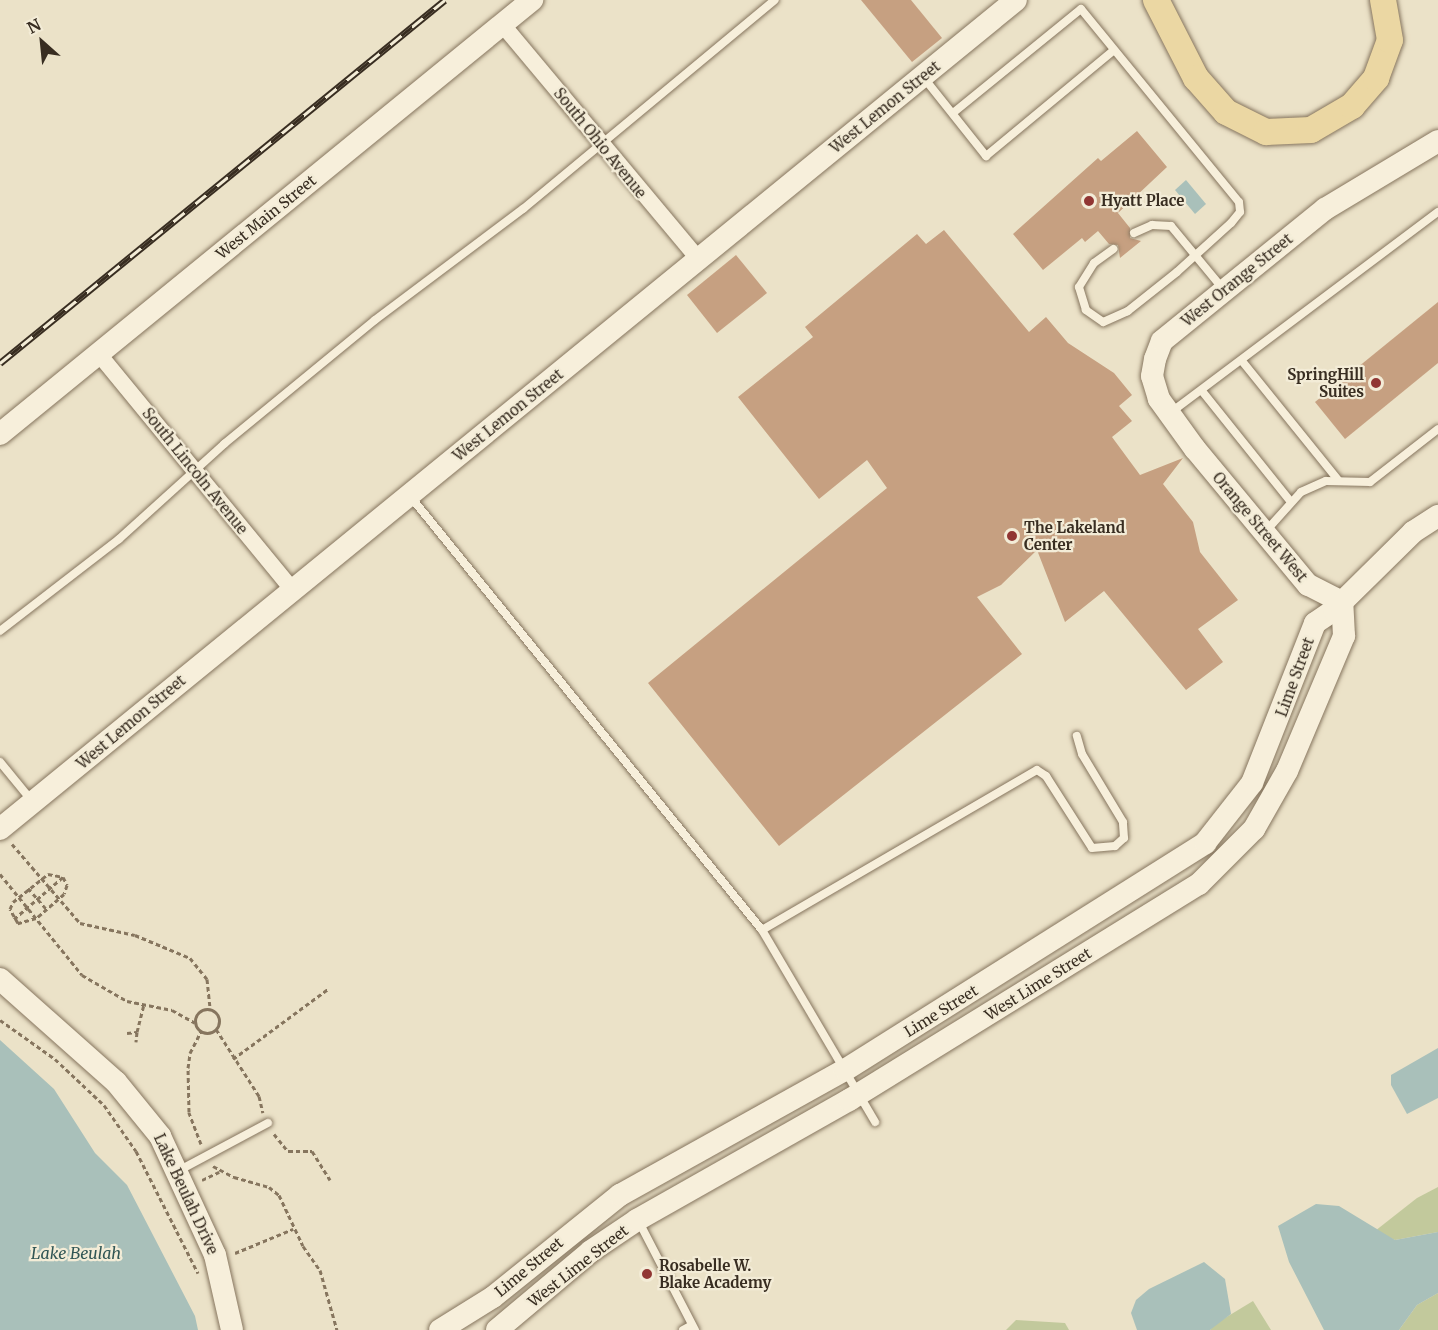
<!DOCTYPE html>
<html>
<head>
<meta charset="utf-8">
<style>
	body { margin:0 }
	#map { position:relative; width:1438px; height:1330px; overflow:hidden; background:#ebe2c8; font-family:Merriweather,serif }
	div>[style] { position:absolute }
	.green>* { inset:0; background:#c2c99c }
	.water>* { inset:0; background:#a9c0ba }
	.building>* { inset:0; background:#c6a081 }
	.path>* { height:3px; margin-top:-1.5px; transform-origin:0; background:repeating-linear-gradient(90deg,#86755e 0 4.5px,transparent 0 7.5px) }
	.path>.ring { margin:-1.5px; padding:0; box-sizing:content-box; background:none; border:3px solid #86755e; border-radius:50% }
	.roads { filter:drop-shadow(0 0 2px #86755e) drop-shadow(0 0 2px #86755e) }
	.lane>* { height:8px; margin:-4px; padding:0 4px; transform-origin:4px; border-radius:4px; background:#f7efdb }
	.street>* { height:16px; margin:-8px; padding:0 8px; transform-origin:8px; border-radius:8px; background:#f7efdb }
	.secondary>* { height:22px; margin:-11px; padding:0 11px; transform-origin:11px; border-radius:11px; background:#f7efdb }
	.primary>* { height:26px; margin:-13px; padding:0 13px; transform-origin:13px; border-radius:13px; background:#ebd7a3 }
	.rail>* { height:7px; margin-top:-3.5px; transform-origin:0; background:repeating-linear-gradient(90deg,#f3ecd7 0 14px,#382d21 0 28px); box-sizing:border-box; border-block:2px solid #382d21 }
	.dots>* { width:16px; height:16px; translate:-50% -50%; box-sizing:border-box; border:3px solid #f3ecd7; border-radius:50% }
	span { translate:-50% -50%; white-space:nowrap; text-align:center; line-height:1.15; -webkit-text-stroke:4.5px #f3ecd7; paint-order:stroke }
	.street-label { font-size:15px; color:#382d21 }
	.poi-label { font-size:15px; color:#382d21; font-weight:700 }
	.left { translate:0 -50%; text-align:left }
	.right { translate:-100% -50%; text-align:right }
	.water-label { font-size:16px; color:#315655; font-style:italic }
	.north { position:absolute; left:12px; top:12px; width:60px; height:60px; -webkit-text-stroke:4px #f3ecd7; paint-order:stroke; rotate:333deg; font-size:16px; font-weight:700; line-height:24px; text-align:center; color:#382d21 }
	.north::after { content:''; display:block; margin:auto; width:21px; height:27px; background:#382d21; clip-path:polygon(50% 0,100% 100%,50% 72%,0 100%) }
</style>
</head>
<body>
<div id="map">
	<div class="green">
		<i style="clip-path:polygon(1438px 1187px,1438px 1232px,1395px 1240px,1375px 1231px,1417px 1198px)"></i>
		<i style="clip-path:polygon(1438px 1293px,1438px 1330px,1399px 1330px,1417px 1305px)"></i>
		<i style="clip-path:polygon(1253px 1301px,1271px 1330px,1210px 1330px,1215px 1324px)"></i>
		<i style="clip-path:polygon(1016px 1320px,1065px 1323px,1069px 1330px,1006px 1330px)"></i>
	</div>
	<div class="water">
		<i style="clip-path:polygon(1186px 180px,1206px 204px,1195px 214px,1175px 190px)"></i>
		<i style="clip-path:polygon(0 1040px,54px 1089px,95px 1153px,127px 1185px,195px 1316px,198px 1330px,0 1330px)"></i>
		<i style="clip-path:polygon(1438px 1048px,1438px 1098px,1407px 1114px,1391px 1085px,1391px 1075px)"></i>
		<i style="clip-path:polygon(1316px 1204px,1339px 1206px,1395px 1240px,1438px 1232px,1438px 1293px,1417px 1305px,1399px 1330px,1324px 1330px,1289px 1262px,1278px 1226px)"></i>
		<i style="clip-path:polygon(1204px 1262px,1225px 1279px,1231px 1314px,1210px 1330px,1137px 1330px,1131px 1313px,1136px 1300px,1149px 1289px)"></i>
	</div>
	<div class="building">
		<i style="clip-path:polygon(861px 0,911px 0,942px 38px,912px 62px)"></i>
		<i style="clip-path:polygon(1137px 131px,1167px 167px,1118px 213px,1130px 228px,1130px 238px,1141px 241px,1120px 258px,1118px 245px,1109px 244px,1098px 231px,1085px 242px,1082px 238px,1043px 270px,1013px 234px,1098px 158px,1101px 161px)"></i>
		<i style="clip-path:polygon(944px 230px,1029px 332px,1046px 317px,1068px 343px,1114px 373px,1132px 395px,1119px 406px,1132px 421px,1112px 437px,1140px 475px,1183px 458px,1163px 484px,1193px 522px,1200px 552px,1238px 600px,1198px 629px,1223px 662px,1186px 690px,1104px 591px,1065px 622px,1037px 550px,1001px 585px,977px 597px,1022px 654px,779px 846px,648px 683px,887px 488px,867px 460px,819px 499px,738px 397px,813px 337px,805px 327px,917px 234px,926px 244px)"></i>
		<i style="clip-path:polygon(736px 255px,767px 293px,717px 333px,687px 295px)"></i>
		<i style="clip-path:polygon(1438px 302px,1438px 363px,1345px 439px,1315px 402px)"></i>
	</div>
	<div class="path">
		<i style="left:12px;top:844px;width:104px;rotate:49.3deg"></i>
		<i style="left:80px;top:923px;width:56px;rotate:12.3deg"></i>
		<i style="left:135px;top:935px;width:60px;rotate:22.7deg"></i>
		<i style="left:190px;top:958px;width:27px;rotate:51deg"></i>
		<i style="left:207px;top:979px;width:30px;rotate:84deg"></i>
		<i style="left:0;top:874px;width:130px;rotate:50.9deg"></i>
		<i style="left:82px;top:975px;width:52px;rotate:30deg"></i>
		<i style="left:127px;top:1001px;width:46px;rotate:11.3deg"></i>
		<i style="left:172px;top:1010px;width:26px;rotate:29deg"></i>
		<i style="left:48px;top:874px;width:15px;rotate:11deg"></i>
		<i style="left:63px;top:877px;width:9px;rotate:63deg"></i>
		<i style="left:67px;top:885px;width:9px;rotate:108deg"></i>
		<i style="left:64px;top:894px;width:37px;rotate:139deg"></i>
		<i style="left:36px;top:918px;width:19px;rotate:164deg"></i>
		<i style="left:18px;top:923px;width:16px;rotate:-120deg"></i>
		<i style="left:10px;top:909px;width:8px;rotate:-67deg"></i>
		<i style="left:13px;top:902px;width:45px;rotate:-38.7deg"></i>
		<i style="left:28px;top:888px;width:28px;rotate:49deg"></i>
		<i style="left:14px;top:919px;width:65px;rotate:-40.6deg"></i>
		<i class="ring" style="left:195px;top:1009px;width:21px;height:21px"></i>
		<i style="left:0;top:1020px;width:67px;rotate:35.3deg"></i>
		<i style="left:55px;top:1059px;width:67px;rotate:43.2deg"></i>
		<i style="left:104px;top:1105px;width:56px;rotate:55.2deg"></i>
		<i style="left:136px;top:1151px;width:137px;rotate:63.1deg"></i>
		<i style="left:216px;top:1029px;width:80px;rotate:57.3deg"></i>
		<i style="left:259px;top:1096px;width:17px;rotate:77deg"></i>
		<i style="left:137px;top:1032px;width:29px;rotate:-76deg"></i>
		<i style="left:127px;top:1033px;width:10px;rotate:-6deg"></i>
		<i style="left:137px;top:1032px;width:10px;rotate:96deg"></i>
		<i style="left:233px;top:1059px;width:118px;rotate:-36.4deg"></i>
		<i style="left:274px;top:1134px;width:22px;rotate:51deg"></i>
		<i style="left:288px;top:1151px;width:24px"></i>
		<i style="left:312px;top:1151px;width:34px;rotate:58deg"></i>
		<i style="left:201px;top:1144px;width:34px;rotate:-111deg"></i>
		<i style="left:189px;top:1112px;width:44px;rotate:-91.3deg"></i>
		<i style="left:188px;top:1068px;width:15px;rotate:-82deg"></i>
		<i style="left:190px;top:1053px;width:25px;rotate:-63deg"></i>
		<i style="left:213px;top:1166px;width:24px;rotate:28deg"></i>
		<i style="left:234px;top:1177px;width:36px;rotate:16deg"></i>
		<i style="left:269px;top:1187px;width:13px;rotate:39deg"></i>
		<i style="left:279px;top:1195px;width:56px;rotate:64.8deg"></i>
		<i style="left:303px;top:1246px;width:29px;rotate:55deg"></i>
		<i style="left:320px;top:1270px;width:62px;rotate:74.2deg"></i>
		<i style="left:202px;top:1180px;width:19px;rotate:-25deg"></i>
		<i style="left:235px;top:1253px;width:63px;rotate:-22.5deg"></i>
	</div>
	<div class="roads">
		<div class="lane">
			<i style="left:924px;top:78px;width:100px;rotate:51.5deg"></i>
			<i style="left:986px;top:156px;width:166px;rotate:-39.6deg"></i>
			<i style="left:953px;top:113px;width:165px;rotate:-39.1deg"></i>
			<i style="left:1081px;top:9px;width:249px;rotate:50.7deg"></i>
			<i style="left:1239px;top:202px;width:10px;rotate:84deg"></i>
			<i style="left:1240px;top:212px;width:14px;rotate:129deg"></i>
			<i style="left:1231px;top:223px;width:73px;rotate:137.8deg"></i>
			<i style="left:1177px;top:272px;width:63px;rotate:141.5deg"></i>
			<i style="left:1128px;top:311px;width:27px;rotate:156deg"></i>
			<i style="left:1103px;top:322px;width:21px;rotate:-145deg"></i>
			<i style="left:1086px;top:310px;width:24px;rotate:-107deg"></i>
			<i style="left:1079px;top:287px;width:28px;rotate:-58deg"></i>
			<i style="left:1094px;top:263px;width:24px;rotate:-36deg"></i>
			<i style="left:1134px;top:233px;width:20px;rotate:-24deg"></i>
			<i style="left:1152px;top:225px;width:19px;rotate:3deg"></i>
			<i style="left:1171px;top:226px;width:83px;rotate:50.4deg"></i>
			<i style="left:1242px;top:361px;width:154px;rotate:51.1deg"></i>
			<i style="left:1202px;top:391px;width:141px;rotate:51.3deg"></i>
			<i style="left:1170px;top:413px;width:335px;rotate:-36.9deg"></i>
			<i style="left:410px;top:496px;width:559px;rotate:50.96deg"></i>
			<i style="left:762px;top:930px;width:223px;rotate:59.5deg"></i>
			<i style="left:1265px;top:532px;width:54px;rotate:-48deg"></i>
			<i style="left:1301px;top:492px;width:27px;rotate:-24deg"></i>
			<i style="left:1326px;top:481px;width:44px;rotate:1.3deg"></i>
			<i style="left:1370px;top:482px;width:86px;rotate:-37.9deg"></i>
			<i style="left:0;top:631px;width:150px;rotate:-37.7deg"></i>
			<i style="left:119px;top:539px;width:142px;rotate:-42.1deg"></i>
			<i style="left:224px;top:444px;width:195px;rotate:-39.4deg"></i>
			<i style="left:375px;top:320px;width:185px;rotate:-36.9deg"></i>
			<i style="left:523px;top:209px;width:327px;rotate:-39.7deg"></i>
			<i style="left:0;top:762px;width:50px;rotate:50.6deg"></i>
			<i style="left:762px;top:930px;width:318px;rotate:-30.2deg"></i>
			<i style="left:1037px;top:770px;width:11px;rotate:34deg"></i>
			<i style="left:1046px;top:776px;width:85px;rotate:57.4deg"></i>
			<i style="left:1092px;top:848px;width:23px;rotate:-5deg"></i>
			<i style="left:1115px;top:846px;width:12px;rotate:-42deg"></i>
			<i style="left:1124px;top:838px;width:16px;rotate:-94deg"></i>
			<i style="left:1123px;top:822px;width:79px;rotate:-121.1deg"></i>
			<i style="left:1082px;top:754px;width:19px;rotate:-106deg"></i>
			<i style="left:178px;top:1171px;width:102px;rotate:-28.1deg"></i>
			<i style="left:638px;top:1220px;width:124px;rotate:62.6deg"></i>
			<i style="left:683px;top:1330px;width:10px;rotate:-29deg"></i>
		</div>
		<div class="street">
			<i style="left:502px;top:24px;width:307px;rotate:50.1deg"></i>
			<i style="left:98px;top:353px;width:306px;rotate:50.6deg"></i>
		</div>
		<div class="secondary">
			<i style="left:0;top:434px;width:687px;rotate:-39.21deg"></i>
			<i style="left:1342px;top:602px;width:38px;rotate:-153deg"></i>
			<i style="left:1308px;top:585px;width:177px;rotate:-129.7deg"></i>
			<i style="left:1195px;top:449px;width:62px;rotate:-125.8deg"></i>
			<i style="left:1159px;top:399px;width:24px;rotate:-107deg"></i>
			<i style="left:1152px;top:376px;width:17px;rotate:-80deg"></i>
			<i style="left:1155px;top:359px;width:19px;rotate:-69deg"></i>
			<i style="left:1162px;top:341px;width:210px;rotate:-39deg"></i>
			<i style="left:1325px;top:209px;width:132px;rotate:-31deg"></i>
			<i style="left:0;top:829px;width:1311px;rotate:-39.21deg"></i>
			<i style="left:0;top:979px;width:155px;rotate:41.6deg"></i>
			<i style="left:116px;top:1082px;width:70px;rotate:50.8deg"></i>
			<i style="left:160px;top:1136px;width:131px;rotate:65.2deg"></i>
			<i style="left:215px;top:1255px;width:77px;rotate:77.2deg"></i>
			<i style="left:440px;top:1330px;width:62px;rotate:-31.9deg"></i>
			<i style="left:493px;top:1297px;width:163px;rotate:-38.8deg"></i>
			<i style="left:620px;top:1195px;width:257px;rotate:-29.1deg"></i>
			<i style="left:845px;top:1070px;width:426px;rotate:-32.2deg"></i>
			<i style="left:1205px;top:843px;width:76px;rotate:-51.9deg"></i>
			<i style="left:1252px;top:783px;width:172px;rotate:-68.5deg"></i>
			<i style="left:1315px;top:623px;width:23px;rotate:-34deg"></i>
			<i style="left:1334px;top:610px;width:111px;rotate:-44.6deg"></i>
			<i style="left:1413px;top:532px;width:30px;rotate:-33deg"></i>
			<i style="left:497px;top:1330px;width:123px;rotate:-40deg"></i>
			<i style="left:591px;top:1251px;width:55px;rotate:-34deg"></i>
			<i style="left:637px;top:1220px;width:244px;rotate:-29.5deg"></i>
			<i style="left:849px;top:1100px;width:411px;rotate:-31.7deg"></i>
			<i style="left:1199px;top:884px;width:78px;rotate:-45deg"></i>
			<i style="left:1254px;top:829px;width:67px;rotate:-60.4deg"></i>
			<i style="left:1287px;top:771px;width:147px;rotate:-67.1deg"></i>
			<i style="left:1344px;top:636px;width:34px;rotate:-93deg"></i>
		</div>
		<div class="primary">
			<i style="left:1156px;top:0;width:88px;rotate:62.9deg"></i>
			<i style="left:1196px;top:78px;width:45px;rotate:48.6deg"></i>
			<i style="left:1226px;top:112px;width:45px;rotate:26.6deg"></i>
			<i style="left:1266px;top:132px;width:45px;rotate:-2.5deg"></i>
			<i style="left:1311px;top:130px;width:48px;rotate:-30.3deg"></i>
			<i style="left:1352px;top:106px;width:37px;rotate:-49deg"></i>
			<i style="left:1376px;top:78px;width:40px;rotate:-69.8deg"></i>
			<i style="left:1390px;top:40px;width:41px;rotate:-99.9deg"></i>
		</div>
	</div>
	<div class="rail">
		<i style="left:0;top:363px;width:574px;rotate:-39.21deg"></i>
	</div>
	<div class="dots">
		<i style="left:1089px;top:201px;background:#913633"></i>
		<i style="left:1376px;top:383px;background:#913633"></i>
		<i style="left:1012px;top:536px;background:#913633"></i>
		<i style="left:647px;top:1274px;background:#913633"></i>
	</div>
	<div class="street-label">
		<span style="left:885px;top:107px;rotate:-39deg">West Lemon Street</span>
		<span style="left:600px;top:143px;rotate:51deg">South Ohio Avenue</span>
		<span style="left:266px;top:217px;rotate:-39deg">West Main Street</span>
		<span style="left:1237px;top:280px;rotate:-39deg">West Orange Street</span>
		<span style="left:508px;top:415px;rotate:-39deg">West Lemon Street</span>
		<span style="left:195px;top:471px;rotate:51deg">South Lincoln Avenue</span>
		<span style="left:1260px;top:527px;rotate:50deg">Orange Street West</span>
		<span style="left:1295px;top:677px;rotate:-70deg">Lime Street</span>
		<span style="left:131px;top:722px;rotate:-40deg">West Lemon Street</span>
		<span style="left:1038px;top:984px;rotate:-32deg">West Lime Street</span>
		<span style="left:941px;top:1011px;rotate:-32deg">Lime Street</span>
		<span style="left:186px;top:1194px;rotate:65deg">Lake Beulah Drive</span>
		<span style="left:578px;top:1266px;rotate:-38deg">West Lime Street</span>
		<span style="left:529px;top:1267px;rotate:-40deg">Lime Street</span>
	</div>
	<div class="poi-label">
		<span class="left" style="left:1101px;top:201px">Hyatt Place</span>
		<span class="right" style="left:1364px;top:383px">SpringHill<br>Suites</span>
		<span class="left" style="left:1024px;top:536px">The Lakeland<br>Center</span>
		<span class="left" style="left:659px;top:1274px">Rosabelle W.<br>Blake Academy</span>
	</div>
	<div class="water-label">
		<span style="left:76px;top:1253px">Lake Beulah</span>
	</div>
	<div class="north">N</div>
</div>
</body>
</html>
